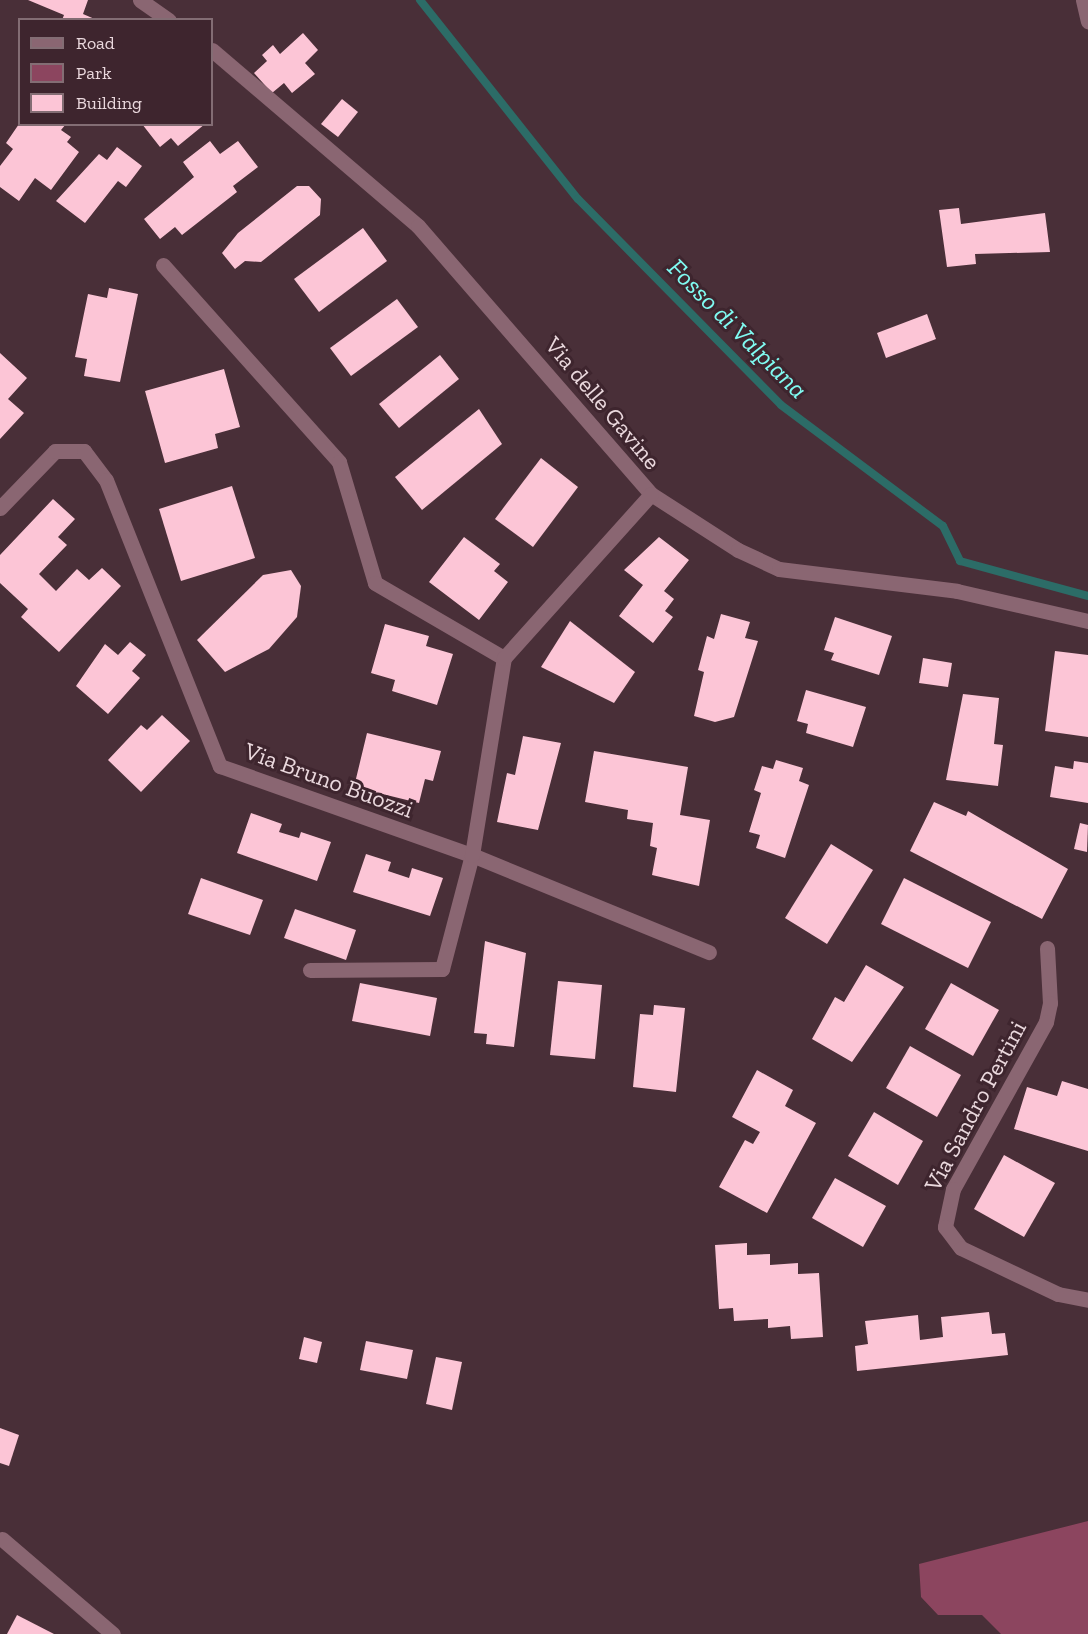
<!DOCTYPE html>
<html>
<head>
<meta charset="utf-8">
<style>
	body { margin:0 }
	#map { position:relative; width:1088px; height:1634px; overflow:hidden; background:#492f38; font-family:"Zilla Slab",serif }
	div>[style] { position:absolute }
	.green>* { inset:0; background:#8c455f }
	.stream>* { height:8px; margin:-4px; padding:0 4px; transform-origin:4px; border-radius:4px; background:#2c6c67 }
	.building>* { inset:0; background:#fcc5d6 }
	.minor>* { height:15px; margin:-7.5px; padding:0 7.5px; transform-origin:7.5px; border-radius:7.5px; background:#8a6672 }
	span { translate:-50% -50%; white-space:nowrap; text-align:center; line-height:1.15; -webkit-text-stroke:6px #3e252e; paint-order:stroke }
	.street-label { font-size:24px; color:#ead8dd }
	.water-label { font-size:26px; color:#80fbf2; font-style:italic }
	.legend { position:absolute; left:18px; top:18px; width:195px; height:108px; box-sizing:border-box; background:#3e252e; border:2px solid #836d74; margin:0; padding:8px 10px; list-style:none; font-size:18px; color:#ead8dd }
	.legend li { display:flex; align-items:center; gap:12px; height:30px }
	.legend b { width:30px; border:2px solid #836d74 }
</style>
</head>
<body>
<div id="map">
	<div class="green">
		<i style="clip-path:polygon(1088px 1521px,1088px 1634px,1001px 1634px,982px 1615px,938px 1615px,921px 1597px,919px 1564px)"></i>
	</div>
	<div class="stream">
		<i style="left:420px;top:0;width:254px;rotate:51.6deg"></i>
		<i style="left:578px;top:199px;width:289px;rotate:45.4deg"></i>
		<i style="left:781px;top:405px;width:202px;rotate:36.8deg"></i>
		<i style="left:943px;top:526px;width:39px;rotate:64deg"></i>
		<i style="left:960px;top:561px;width:133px;rotate:15.3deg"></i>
	</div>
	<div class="building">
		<i style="clip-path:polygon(28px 0,88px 0,83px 14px,97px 20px,62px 20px,64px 15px)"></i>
		<i style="clip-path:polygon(303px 33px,318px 50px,305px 63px,315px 74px,292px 93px,284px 83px,272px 93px,254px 73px,267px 61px,262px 55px,273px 45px,280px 54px)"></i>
		<i style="clip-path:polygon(342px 99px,358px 112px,338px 137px,321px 124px)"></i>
		<i style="clip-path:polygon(19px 124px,66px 124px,61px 130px,71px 137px,67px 142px,79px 152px,51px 190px,35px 178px,19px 201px,0 187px,0 166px,13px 149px,6px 143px)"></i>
		<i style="clip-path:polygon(142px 124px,205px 124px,178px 146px,171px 138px,160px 147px)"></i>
		<i style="clip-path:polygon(210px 141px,220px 154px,238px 141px,258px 167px,233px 186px,237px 192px,182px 235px,175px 227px,160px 239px,144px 219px,194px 177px,183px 162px)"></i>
		<i style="clip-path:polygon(117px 147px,142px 166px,126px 187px,118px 181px,85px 223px,56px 201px,99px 154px,107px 160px)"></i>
		<i style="clip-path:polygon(297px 186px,309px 186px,321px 199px,320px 215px,261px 262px,245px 261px,235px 269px,222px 253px,238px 233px)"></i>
		<i style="clip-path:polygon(959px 208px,961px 224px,1045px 213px,1050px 252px,975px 254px,976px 264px,947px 267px,939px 210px)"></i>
		<i style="clip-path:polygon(363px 228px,387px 261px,319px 312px,294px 279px)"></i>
		<i style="clip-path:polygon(109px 288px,138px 294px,120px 382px,84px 376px,87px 359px,75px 357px,88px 294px,107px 298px)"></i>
		<i style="clip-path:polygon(397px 299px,418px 327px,351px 376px,330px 348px)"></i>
		<i style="clip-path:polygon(927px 314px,936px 339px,886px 358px,877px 333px)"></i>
		<i style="clip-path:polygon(0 353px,27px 378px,8px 399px,24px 413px,0 439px)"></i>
		<i style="clip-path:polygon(440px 355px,459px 379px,399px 428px,379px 404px)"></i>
		<i style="clip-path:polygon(224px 369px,240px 427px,215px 434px,218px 448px,165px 463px,145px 391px)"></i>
		<i style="clip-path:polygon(479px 409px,502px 444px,422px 510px,395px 477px)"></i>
		<i style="clip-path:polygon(541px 458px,578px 487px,533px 547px,495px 519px)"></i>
		<i style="clip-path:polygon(232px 486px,255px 558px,181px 581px,159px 509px)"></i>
		<i style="clip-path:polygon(53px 499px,75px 519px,58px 537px,67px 545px,39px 574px,56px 591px,77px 569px,89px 580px,102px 568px,121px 586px,59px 652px,21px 617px,28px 609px,0 583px,0 555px)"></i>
		<i style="clip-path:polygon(464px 537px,500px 564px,494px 571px,508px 582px,479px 620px,429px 582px)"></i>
		<i style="clip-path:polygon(659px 537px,689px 560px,664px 591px,674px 599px,665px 611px,673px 617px,653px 643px,619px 616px,643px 585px,624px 570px)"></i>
		<i style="clip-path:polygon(291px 570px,301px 586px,297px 617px,269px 649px,225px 672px,197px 640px,263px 575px)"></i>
		<i style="clip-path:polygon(721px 614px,750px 622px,745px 638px,758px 641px,734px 717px,715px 722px,694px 716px,704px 672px,698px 670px,707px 636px,714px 639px)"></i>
		<i style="clip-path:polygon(835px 617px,892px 636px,879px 675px,831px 660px,834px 653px,824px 650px)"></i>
		<i style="clip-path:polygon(570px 621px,635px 672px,614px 703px,541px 667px)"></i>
		<i style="clip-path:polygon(385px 624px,429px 636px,426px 646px,453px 654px,437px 705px,392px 691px,395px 680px,371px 673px)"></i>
		<i style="clip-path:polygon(130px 642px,146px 655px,132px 671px,140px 678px,108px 714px,76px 686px,105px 644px,118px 655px)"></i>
		<i style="clip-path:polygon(1055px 651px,1088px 655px,1088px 737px,1045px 731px)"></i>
		<i style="clip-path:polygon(923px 658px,952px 663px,948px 687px,919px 683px)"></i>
		<i style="clip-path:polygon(806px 690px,866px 707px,853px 747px,806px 733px,808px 724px,797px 721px)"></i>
		<i style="clip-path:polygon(963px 694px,999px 698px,994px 744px,1003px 745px,998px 786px,946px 780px)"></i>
		<i style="clip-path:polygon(162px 715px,190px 741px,141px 792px,108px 760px,141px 725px,147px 730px)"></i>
		<i style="clip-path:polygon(367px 733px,441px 751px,433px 781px,425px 779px,419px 803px,354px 787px)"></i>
		<i style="clip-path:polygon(523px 736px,561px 743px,538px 830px,497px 822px,507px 773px,515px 775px)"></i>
		<i style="clip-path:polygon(594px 751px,688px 767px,680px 815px,710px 820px,699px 886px,652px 875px,657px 848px,650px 846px,653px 823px,627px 819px,628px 810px,585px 802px)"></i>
		<i style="clip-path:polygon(776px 760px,803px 768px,799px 781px,809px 785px,785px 858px,756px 848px,760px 835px,749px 832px,761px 793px,754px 790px,762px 766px,773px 769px)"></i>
		<i style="clip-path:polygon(1074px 761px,1088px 763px,1088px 803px,1050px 797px,1055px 766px,1073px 769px)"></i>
		<i style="clip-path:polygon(934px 802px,966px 816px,968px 811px,1068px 869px,1042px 919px,910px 851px)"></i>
		<i style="clip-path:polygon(251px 813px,282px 824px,279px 832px,299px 838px,301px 832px,331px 842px,317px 881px,237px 853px)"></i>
		<i style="clip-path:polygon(1080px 823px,1088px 825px,1087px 852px,1074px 849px)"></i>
		<i style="clip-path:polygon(831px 844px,873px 870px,827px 944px,785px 918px)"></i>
		<i style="clip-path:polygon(366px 854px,391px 862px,388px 871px,409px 878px,412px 868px,443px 878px,430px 916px,353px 892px)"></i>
		<i style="clip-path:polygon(201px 878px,263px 900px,250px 935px,188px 914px)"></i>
		<i style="clip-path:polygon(904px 878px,991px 922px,968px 968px,881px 924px)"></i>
		<i style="clip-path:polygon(295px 909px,356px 930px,346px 960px,284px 938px)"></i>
		<i style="clip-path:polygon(485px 941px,526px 953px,514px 1047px,486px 1044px,487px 1034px,474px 1033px)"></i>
		<i style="clip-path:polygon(866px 965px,904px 987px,852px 1062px,812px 1039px,835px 997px,844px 1002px)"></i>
		<i style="clip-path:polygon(558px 981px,602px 985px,595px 1059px,550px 1055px)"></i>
		<i style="clip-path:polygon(360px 983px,437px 998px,430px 1036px,352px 1021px)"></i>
		<i style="clip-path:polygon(951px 983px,999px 1010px,973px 1056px,925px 1029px)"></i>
		<i style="clip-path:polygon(654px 1005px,685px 1008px,676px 1092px,633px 1087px,640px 1014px,653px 1015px)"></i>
		<i style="clip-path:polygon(910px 1046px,961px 1075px,937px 1117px,886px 1088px)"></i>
		<i style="clip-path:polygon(757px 1070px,793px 1090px,785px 1106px,816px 1123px,767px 1213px,719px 1187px,745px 1140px,753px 1144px,760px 1132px,732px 1117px)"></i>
		<i style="clip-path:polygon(1062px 1081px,1088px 1089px,1088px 1151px,1014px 1129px,1027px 1087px,1057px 1096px)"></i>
		<i style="clip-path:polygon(874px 1112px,923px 1141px,898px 1185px,848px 1156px)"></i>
		<i style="clip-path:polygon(1004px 1155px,1055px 1183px,1024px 1237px,974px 1209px)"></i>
		<i style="clip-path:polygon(835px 1178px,886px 1206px,863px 1247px,812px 1218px)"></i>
		<i style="clip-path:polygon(747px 1243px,747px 1255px,770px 1254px,770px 1265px,798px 1263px,798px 1274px,819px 1273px,823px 1337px,791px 1339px,790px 1326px,768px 1328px,768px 1319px,734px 1321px,733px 1308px,719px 1309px,715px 1245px)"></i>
		<i style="clip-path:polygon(989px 1312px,992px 1334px,1005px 1333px,1008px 1355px,857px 1371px,855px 1346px,868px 1344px,865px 1321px,918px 1315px,920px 1340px,943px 1337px,941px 1317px)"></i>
		<i style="clip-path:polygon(304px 1337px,322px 1342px,317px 1363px,299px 1359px)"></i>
		<i style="clip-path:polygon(366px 1341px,413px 1350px,407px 1379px,360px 1370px)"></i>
		<i style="clip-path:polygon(436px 1357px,462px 1362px,452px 1410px,426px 1404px)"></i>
		<i style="clip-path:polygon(0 1428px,19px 1435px,9px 1466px,0 1463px)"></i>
		<i style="clip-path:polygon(17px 1615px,54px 1634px,7px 1634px)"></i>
	</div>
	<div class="minor">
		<i style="left:140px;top:0;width:35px;rotate:35deg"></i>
		<i style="left:1083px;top:0;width:22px;rotate:77deg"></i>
		<i style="left:212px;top:50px;width:271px;rotate:40.5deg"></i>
		<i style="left:418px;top:226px;width:355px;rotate:49deg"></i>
		<i style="left:651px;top:494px;width:103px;rotate:32.8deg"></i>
		<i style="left:738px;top:550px;width:45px;rotate:24.9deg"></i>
		<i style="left:779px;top:569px;width:179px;rotate:7deg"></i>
		<i style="left:957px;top:591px;width:134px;rotate:12.9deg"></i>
		<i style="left:163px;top:265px;width:264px;rotate:48.2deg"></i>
		<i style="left:339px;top:462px;width:126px;rotate:73.4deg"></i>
		<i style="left:375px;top:583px;width:149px;rotate:30.2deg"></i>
		<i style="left:0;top:508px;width:79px;rotate:-46deg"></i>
		<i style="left:55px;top:451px;width:29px"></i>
		<i style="left:84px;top:451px;width:36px;rotate:53deg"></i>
		<i style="left:106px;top:480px;width:308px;rotate:68.3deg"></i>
		<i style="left:220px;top:766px;width:267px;rotate:19.5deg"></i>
		<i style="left:472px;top:855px;width:256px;rotate:22.3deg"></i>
		<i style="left:1047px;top:948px;width:55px;rotate:86.9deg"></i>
		<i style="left:1050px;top:1003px;width:19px;rotate:102deg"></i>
		<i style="left:1046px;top:1022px;width:191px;rotate:119.1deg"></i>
		<i style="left:953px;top:1189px;width:39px;rotate:102deg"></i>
		<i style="left:945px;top:1227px;width:26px;rotate:53deg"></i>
		<i style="left:961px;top:1248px;width:107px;rotate:25.4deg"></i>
		<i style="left:1058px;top:1294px;width:31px;rotate:11deg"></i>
		<i style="left:310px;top:970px;width:132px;rotate:-0.4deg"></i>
		<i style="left:442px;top:969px;width:118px;rotate:-75.3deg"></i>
		<i style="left:472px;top:855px;width:200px;rotate:-80.8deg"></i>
		<i style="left:504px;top:658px;width:220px;rotate:-48.1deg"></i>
		<i style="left:2px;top:1539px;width:146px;rotate:40.6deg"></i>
	</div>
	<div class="street-label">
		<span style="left:603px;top:403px;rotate:50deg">Via delle Gavine</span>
		<span style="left:329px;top:780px;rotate:20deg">Via Bruno Buozzi</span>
		<span style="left:975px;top:1106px;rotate:-62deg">Via Sandro Pertini</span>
	</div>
	<div class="water-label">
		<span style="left:737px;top:329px;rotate:45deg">Fosso di Valpiana</span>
	</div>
	<ul class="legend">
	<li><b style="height:8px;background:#8a6672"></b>Road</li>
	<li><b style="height:16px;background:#8c455f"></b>Park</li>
	<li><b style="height:16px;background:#fcc5d6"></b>Building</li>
	</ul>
</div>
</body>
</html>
